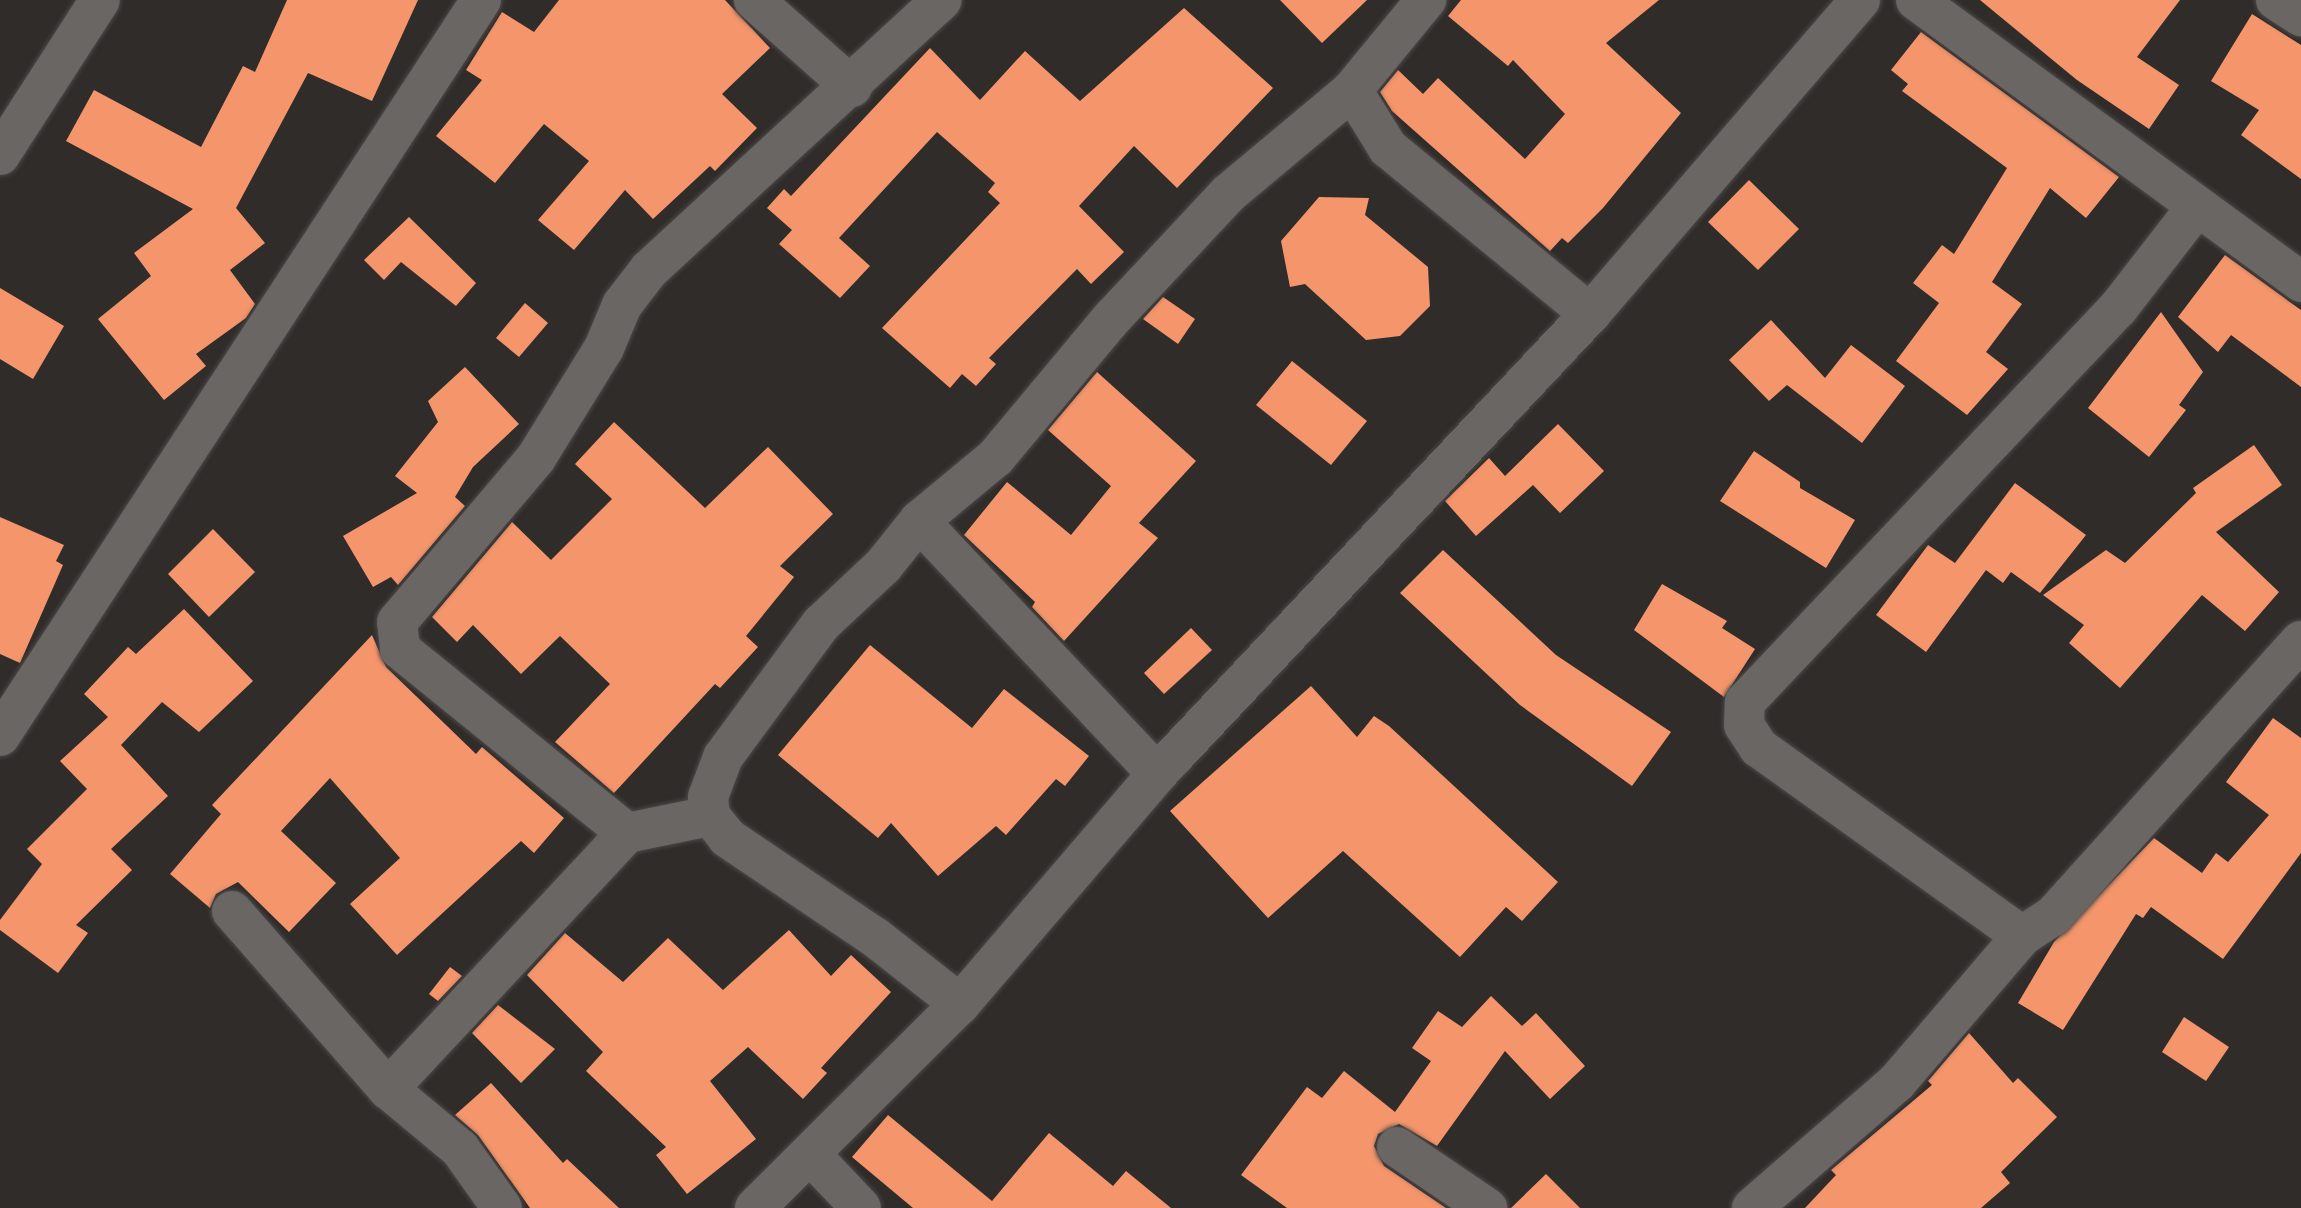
<!DOCTYPE html>
<html>
<head>
<meta charset="utf-8">
<style>
	body { margin:0 }
	#map { position:relative; width:2301px; height:1208px; overflow:hidden; background:#302c2a; font-family:Raleway,sans-serif }
	div>[style] { position:absolute }
	.building>* { inset:0; background:#f5956b }
	.roads { filter:drop-shadow(0 0 2px #4c4948) drop-shadow(0 0 2px #4c4948) }
	.minor>* { height:40px; margin:-20px; padding:0 20px; transform-origin:20px; border-radius:20px; background:#6a6664 }
	span { translate:-50% -50%; white-space:nowrap; text-align:center; line-height:1.15; -webkit-text-stroke:8px #262221; paint-order:stroke }
</style>
</head>
<body>
<div id="map">
	<div class="building">
		<i style="clip-path:polygon(287px 0,418px 0,372px 101px,308px 73px,236px 208px,265px 243px,230px 270px,255px 304px,246px 318px,196px 354px,206px 366px,164px 400px,98px 319px,151px 276px,134px 253px,193px 209px,66px 141px,94px 90px,201px 147px,243px 66px,255px 72px)"></i>
		<i style="clip-path:polygon(559px 0,725px 0,770px 48px,722px 94px,757px 128px,715px 171px,710px 166px,653px 219px,625px 190px,574px 250px,538px 220px,589px 161px,544px 124px,495px 183px,436px 136px,482px 80px,466px 70px,502px 12px,534px 32px)"></i>
		<i style="clip-path:polygon(1280px 0,1367px 0,1322px 43px)"></i>
		<i style="clip-path:polygon(1461px 0,1659px 0,1606px 43px,1681px 113px,1603px 208px,1568px 243px,1562px 238px,1550px 251px,1392px 111px,1380px 92px,1398px 70px,1423px 94px,1438px 78px,1525px 159px,1565px 114px,1513px 60px,1508px 66px,1448px 16px)"></i>
		<i style="clip-path:polygon(1980px 0,2180px 0,2137px 57px,2179px 85px,2149px 129px,2077px 80px)"></i>
		<i style="clip-path:polygon(1184px 8px,1273px 88px,1177px 188px,1134px 146px,1079px 206px,1124px 252px,1091px 284px,1077px 269px,989px 358px,996px 364px,976px 386px,962px 374px,950px 388px,882px 328px,1000px 203px,988px 192px,995px 183px,937px 132px,839px 238px,870px 266px,840px 298px,779px 244px,792px 230px,767px 208px,784px 189px,791px 196px,930px 48px,980px 100px,1025px 51px,1080px 101px)"></i>
		<i style="clip-path:polygon(2252px 14px,2301px 45px,2301px 179px,2241px 135px,2259px 110px,2211px 81px)"></i>
		<i style="clip-path:polygon(1921px 32px,2119px 177px,2086px 218px,2050px 188px,1992px 282px,2022px 304px,1986px 352px,2008px 369px,1967px 415px,1896px 361px,1939px 303px,1913px 283px,1942px 245px,1954px 254px,2007px 168px,1902px 91px,1908px 84px,1891px 70px)"></i>
		<i style="clip-path:polygon(1749px 180px,1799px 229px,1758px 270px,1708px 222px)"></i>
		<i style="clip-path:polygon(1319px 197px,1369px 198px,1365px 215px,1428px 267px,1430px 306px,1400px 336px,1366px 340px,1305px 284px,1290px 287px,1281px 241px)"></i>
		<i style="clip-path:polygon(409px 217px,476px 283px,456px 306px,401px 262px,384px 280px,364px 260px)"></i>
		<i style="clip-path:polygon(2225px 255px,2301px 310px,2301px 387px,2231px 335px,2218px 352px,2178px 317px)"></i>
		<i style="clip-path:polygon(0 288px,64px 326px,33px 379px,0 359px)"></i>
		<i style="clip-path:polygon(1163px 297px,1195px 319px,1178px 344px,1143px 319px)"></i>
		<i style="clip-path:polygon(525px 303px,548px 323px,519px 357px,496px 338px)"></i>
		<i style="clip-path:polygon(2161px 312px,2203px 372px,2179px 405px,2186px 410px,2149px 457px,2088px 408px)"></i>
		<i style="clip-path:polygon(1771px 320px,1825px 378px,1851px 345px,1905px 386px,1862px 443px,1787px 385px,1769px 401px,1729px 360px)"></i>
		<i style="clip-path:polygon(1292px 361px,1367px 421px,1331px 465px,1256px 405px)"></i>
		<i style="clip-path:polygon(465px 367px,519px 424px,473px 467px,455px 497px,465px 506px,398px 585px,391px 577px,373px 587px,343px 536px,417px 493px,395px 476px,438px 422px,428px 401px)"></i>
		<i style="clip-path:polygon(1097px 372px,1196px 461px,1139px 523px,1158px 538px,1064px 641px,1032px 607px,1035px 602px,964px 535px,1007px 482px,1071px 535px,1111px 486px,1048px 430px)"></i>
		<i style="clip-path:polygon(614px 422px,705px 508px,768px 447px,833px 514px,780px 566px,794px 577px,746px 636px,758px 647px,720px 688px,715px 684px,614px 793px,555px 742px,610px 684px,560px 636px,521px 674px,473px 625px,457px 642px,432px 617px,512px 522px,551px 560px,612px 499px,575px 464px)"></i>
		<i style="clip-path:polygon(1558px 424px,1604px 471px,1560px 513px,1533px 485px,1476px 536px,1445px 501px,1489px 458px,1505px 476px)"></i>
		<i style="clip-path:polygon(2254px 445px,2282px 485px,2216px 532px,2279px 592px,2245px 631px,2202px 595px,2120px 688px,2069px 643px,2084px 625px,2043px 595px,2106px 550px,2125px 563px,2196px 493px,2193px 488px)"></i>
		<i style="clip-path:polygon(1754px 451px,1800px 482px,1800px 488px,1855px 520px,1826px 568px,1720px 501px)"></i>
		<i style="clip-path:polygon(2015px 483px,2086px 535px,2040px 593px,2011px 572px,2003px 583px,1986px 570px,1926px 652px,1876px 615px,1928px 545px,1955px 563px)"></i>
		<i style="clip-path:polygon(0 517px,64px 545px,56px 561px,63px 565px,20px 663px,0 654px)"></i>
		<i style="clip-path:polygon(213px 529px,255px 572px,209px 617px,168px 574px)"></i>
		<i style="clip-path:polygon(1443px 550px,1556px 655px,1671px 732px,1632px 786px,1520px 705px,1400px 593px)"></i>
		<i style="clip-path:polygon(1662px 584px,1727px 621px,1722px 628px,1755px 649px,1724px 697px,1634px 630px)"></i>
		<i style="clip-path:polygon(184px 609px,253px 681px,199px 732px,162px 702px,121px 745px,168px 796px,111px 849px,132px 870px,76px 925px,88px 933px,58px 973px,0 930px,0 920px,42px 864px,27px 849px,87px 789px,60px 761px,108px 717px,84px 694px,128px 647px,136px 654px)"></i>
		<i style="clip-path:polygon(1191px 628px,1212px 650px,1164px 694px,1144px 673px)"></i>
		<i style="clip-path:polygon(372px 635px,386px 667px,476px 754px,482px 747px,564px 818px,534px 853px,521px 841px,397px 955px,350px 904px,400px 858px,330px 778px,281px 831px,336px 883px,289px 932px,238px 882px,216px 894px,210px 908px,170px 874px,221px 814px,212px 805px)"></i>
		<i style="clip-path:polygon(870px 645px,972px 728px,1004px 689px,1089px 756px,1065px 786px,1056px 779px,1006px 835px,996px 826px,938px 876px,891px 823px,878px 838px,778px 755px)"></i>
		<i style="clip-path:polygon(1311px 686px,1357px 737px,1374px 716px,1389px 726px,1558px 882px,1522px 921px,1506px 907px,1460px 957px,1343px 851px,1268px 918px,1211px 856px,1170px 811px)"></i>
		<i style="clip-path:polygon(2273px 718px,2301px 738px,2301px 853px,2223px 959px,2151px 907px,2143px 918px,2136px 914px,2063px 1030px,2018px 1003px,2054px 942px,2154px 838px,2202px 873px,2216px 853px,2228px 862px,2269px 815px,2226px 782px)"></i>
		<i style="clip-path:polygon(789px 930px,831px 976px,851px 955px,891px 992px,821px 1068px,827px 1073px,803px 1099px,748px 1047px,710px 1081px,756px 1139px,687px 1194px,656px 1155px,666px 1147px,586px 1071px,603px 1052px,527px 975px,565px 933px,623px 982px,668px 938px,723px 990px)"></i>
		<i style="clip-path:polygon(450px 967px,462px 976px,438px 1001px,429px 994px)"></i>
		<i style="clip-path:polygon(1491px 996px,1522px 1026px,1536px 1013px,1585px 1066px,1550px 1099px,1505px 1051px,1437px 1146px,1399px 1124px,1378px 1134px,1374px 1146px,1384px 1166px,1446px 1208px,1287px 1208px,1241px 1175px,1307px 1087px,1322px 1098px,1344px 1071px,1395px 1112px,1431px 1061px,1412px 1048px,1438px 1011px,1462px 1027px)"></i>
		<i style="clip-path:polygon(498px 1005px,555px 1049px,521px 1083px,472px 1033px)"></i>
		<i style="clip-path:polygon(2184px 1017px,2229px 1047px,2206px 1081px,2162px 1052px)"></i>
		<i style="clip-path:polygon(1969px 1033px,2013px 1083px,2018px 1078px,2057px 1117px,2001px 1172px,2010px 1183px,1981px 1208px,1805px 1208px,1836px 1175px,1831px 1170px,1932px 1085px,1928px 1081px)"></i>
		<i style="clip-path:polygon(491px 1083px,563px 1163px,567px 1159px,619px 1208px,530px 1208px,478px 1135px,455px 1115px)"></i>
		<i style="clip-path:polygon(888px 1115px,992px 1201px,1049px 1133px,1113px 1186px,1126px 1171px,1171px 1208px,913px 1208px,852px 1157px)"></i>
		<i style="clip-path:polygon(1546px 1174px,1580px 1208px,1511px 1208px)"></i>
	</div>
	<div class="roads">
		<div class="minor">
			<i style="left:754px;top:0;width:131px;rotate:41.6deg"></i>
			<i style="left:1916px;top:0;width:477px;rotate:36.2deg"></i>
			<i style="left:2276px;top:0;width:30px;rotate:33deg"></i>
			<i style="left:1352px;top:90px;width:68px;rotate:58.2deg"></i>
			<i style="left:1388px;top:148px;width:261px;rotate:39.4deg"></i>
			<i style="left:0;top:155px;width:184px;rotate:-57.2deg"></i>
			<i style="left:919px;top:521px;width:347px;rotate:46.7deg"></i>
			<i style="left:0;top:736px;width:879px;rotate:-56.83deg"></i>
			<i style="left:627px;top:833px;width:292px;rotate:-141deg"></i>
			<i style="left:400px;top:649px;width:27px;rotate:-96deg"></i>
			<i style="left:397px;top:622px;width:215px;rotate:-49.7deg"></i>
			<i style="left:536px;top:458px;width:129px;rotate:-58.3deg"></i>
			<i style="left:604px;top:348px;width:47px;rotate:-67.3deg"></i>
			<i style="left:622px;top:305px;width:44px;rotate:-52.4deg"></i>
			<i style="left:649px;top:270px;width:398px;rotate:-42.7deg"></i>
			<i style="left:232px;top:911px;width:237px;rotate:48.8deg"></i>
			<i style="left:388px;top:1089px;width:94px;rotate:39.8deg"></i>
			<i style="left:460px;top:1149px;width:72px;rotate:54.6deg"></i>
			<i style="left:2022px;top:936px;width:323px;rotate:-144.4deg"></i>
			<i style="left:1759px;top:748px;width:27px;rotate:-123deg"></i>
			<i style="left:1744px;top:725px;width:23px;rotate:-88deg"></i>
			<i style="left:1745px;top:702px;width:544px;rotate:-46.56deg"></i>
			<i style="left:2119px;top:307px;width:124px;rotate:-52.2deg"></i>
			<i style="left:960px;top:1004px;width:107px;rotate:-141.8deg"></i>
			<i style="left:876px;top:938px;width:179px;rotate:-146deg"></i>
			<i style="left:728px;top:838px;width:28px;rotate:-129deg"></i>
			<i style="left:710px;top:816px;width:19px;rotate:-96deg"></i>
			<i style="left:708px;top:797px;width:43px;rotate:-69.4deg"></i>
			<i style="left:723px;top:757px;width:165px;rotate:-53.6deg"></i>
			<i style="left:821px;top:624px;width:85px;rotate:-43.1deg"></i>
			<i style="left:883px;top:566px;width:58px;rotate:-51.3deg"></i>
			<i style="left:919px;top:521px;width:100px;rotate:-39.7deg"></i>
			<i style="left:996px;top:457px;width:181px;rotate:-50.2deg"></i>
			<i style="left:1112px;top:318px;width:171px;rotate:-46.9deg"></i>
			<i style="left:1229px;top:193px;width:160px;rotate:-39.9deg"></i>
			<i style="left:1352px;top:90px;width:117px;rotate:-50.6deg"></i>
			<i style="left:388px;top:1089px;width:350px;rotate:-47deg"></i>
			<i style="left:627px;top:833px;width:85px;rotate:-11.6deg"></i>
			<i style="left:1397px;top:1147px;width:109px;rotate:34.1deg"></i>
			<i style="left:810px;top:1154px;width:74px;rotate:46.6deg"></i>
			<i style="left:755px;top:1208px;width:289px;rotate:-44.9deg"></i>
			<i style="left:960px;top:1004px;width:303px;rotate:-49.4deg"></i>
			<i style="left:1157px;top:774px;width:632px;rotate:-46.73deg"></i>
			<i style="left:1590px;top:314px;width:414px;rotate:-49.3deg"></i>
			<i style="left:1752px;top:1208px;width:191px;rotate:-41deg"></i>
			<i style="left:1896px;top:1083px;width:194px;rotate:-49.4deg"></i>
			<i style="left:2022px;top:936px;width:37px;rotate:-33deg"></i>
			<i style="left:2053px;top:916px;width:370px;rotate:-48deg"></i>
		</div>
	</div>
</div>
</body>
</html>
